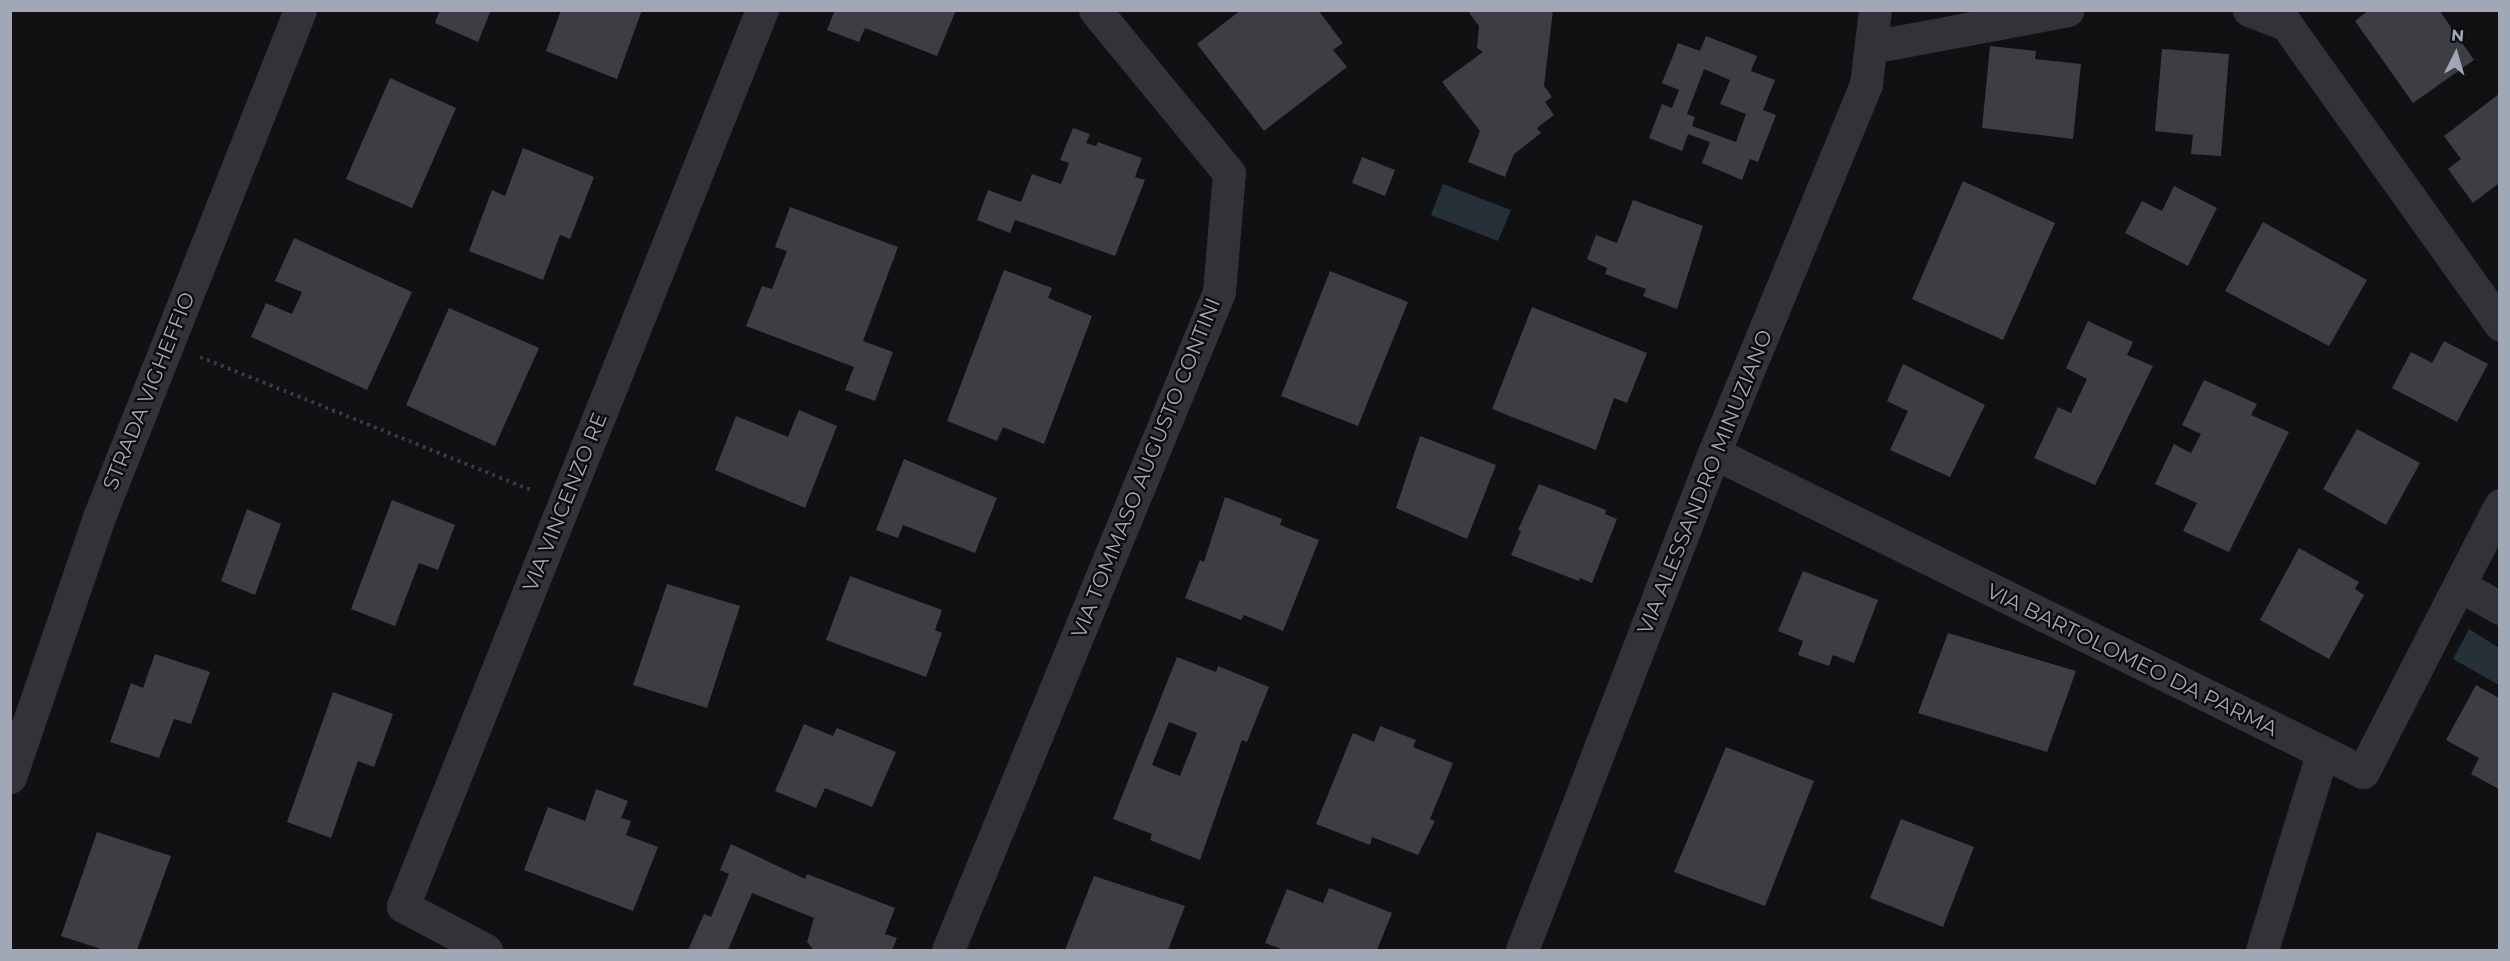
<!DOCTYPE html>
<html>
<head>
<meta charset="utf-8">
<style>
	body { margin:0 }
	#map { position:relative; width:2510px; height:961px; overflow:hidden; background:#111113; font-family:Montserrat,sans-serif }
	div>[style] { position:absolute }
	.water>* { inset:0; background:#263137 }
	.building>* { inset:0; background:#3d3e43 }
	.path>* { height:4px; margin-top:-2px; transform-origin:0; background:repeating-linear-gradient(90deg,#373a3f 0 3px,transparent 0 7.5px) }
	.minor>* { height:33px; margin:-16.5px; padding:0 16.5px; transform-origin:16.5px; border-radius:16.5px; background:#323338 }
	span { translate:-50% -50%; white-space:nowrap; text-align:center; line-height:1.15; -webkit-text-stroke:4.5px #0c0c0e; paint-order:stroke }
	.street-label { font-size:21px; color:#a1a8b5 }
	.frame { position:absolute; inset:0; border:12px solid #a1a8b5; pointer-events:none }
	.north { position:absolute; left:2426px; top:24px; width:60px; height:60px; -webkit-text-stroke:4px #0c0c0e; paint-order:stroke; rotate:5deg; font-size:16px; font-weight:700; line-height:24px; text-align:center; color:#a1a8b5 }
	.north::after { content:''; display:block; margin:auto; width:21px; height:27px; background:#a1a8b5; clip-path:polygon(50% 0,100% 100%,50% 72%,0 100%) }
</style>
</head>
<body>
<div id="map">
	<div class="water">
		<i style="clip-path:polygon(1443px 184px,1511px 210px,1498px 241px,1431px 215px)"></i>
		<i style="clip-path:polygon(2469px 629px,2499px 648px,2499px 685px,2453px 659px)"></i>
	</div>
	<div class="building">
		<i style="clip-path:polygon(440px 10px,491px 10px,478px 42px,435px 23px)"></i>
		<i style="clip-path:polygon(561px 10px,642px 10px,617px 79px,546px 51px)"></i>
		<i style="clip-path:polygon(835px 10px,956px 10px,937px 56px,865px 28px,859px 42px,827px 30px)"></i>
		<i style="clip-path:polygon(1241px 10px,1318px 10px,1343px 43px,1333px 50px,1347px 67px,1264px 131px,1197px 44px)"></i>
		<i style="clip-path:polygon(1467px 10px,1553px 10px,1544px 86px,1552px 97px,1545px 102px,1554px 115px,1537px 128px,1541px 133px,1514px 154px,1505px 177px,1468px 162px,1480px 131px,1442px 82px,1483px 52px,1477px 48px,1479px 26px)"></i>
		<i style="clip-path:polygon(2369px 10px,2439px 10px,2474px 60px,2413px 103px,2355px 21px)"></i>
		<i style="clip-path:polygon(evenodd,1706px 36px,1757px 56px,1751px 71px,1775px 80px,1763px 110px,1776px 115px,1758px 162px,1750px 159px,1742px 180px,1702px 163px,1710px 142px,1688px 134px,1682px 151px,1649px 138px,1662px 104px,1672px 108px,1679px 90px,1662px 83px,1678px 43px,1700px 51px,1706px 36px,1704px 69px,1730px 80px,1720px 104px,1746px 114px,1736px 142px,1692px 126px,1695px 117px,1687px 114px,1704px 69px)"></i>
		<i style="clip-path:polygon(1990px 46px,2036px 51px,2035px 59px,2081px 64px,2073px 139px,1982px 128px)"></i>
		<i style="clip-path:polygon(2162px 49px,2229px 54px,2221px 156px,2191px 154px,2193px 135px,2155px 131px)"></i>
		<i style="clip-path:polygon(390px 78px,456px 108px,412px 208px,346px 179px)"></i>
		<i style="clip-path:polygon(2499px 94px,2499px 183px,2473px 203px,2448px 169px,2461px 159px,2444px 136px)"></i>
		<i style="clip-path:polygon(1073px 128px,1090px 134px,1086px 143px,1096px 146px,1098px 142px,1142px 158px,1135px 177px,1145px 180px,1115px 256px,1015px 220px,1010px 233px,977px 220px,988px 190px,1021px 202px,1032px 174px,1061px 184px,1069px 163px,1060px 160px)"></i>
		<i style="clip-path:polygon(523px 148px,594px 177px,570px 239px,560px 235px,543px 280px,469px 251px,492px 190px,505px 196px)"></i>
		<i style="clip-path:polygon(1362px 157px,1395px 170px,1385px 196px,1352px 183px)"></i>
		<i style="clip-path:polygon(1963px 181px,2055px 223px,2003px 340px,1912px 299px)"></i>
		<i style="clip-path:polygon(2174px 186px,2217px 208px,2188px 266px,2125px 233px,2142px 201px,2162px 211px)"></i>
		<i style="clip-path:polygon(1633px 200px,1703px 226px,1677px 309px,1643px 296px,1646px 289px,1605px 274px,1607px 268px,1587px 259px,1596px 235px,1617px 243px)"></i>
		<i style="clip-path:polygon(790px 207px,898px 247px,863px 341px,893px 352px,875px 401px,845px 390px,854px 367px,746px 326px,762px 286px,772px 289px,787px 251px,775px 247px)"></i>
		<i style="clip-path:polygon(2263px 222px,2367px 280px,2329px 346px,2225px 291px)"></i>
		<i style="clip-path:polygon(294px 238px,412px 292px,367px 390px,251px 337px,266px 303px,292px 314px,302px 292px,275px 281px)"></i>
		<i style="clip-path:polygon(1004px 270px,1052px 288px,1048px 298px,1092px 316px,1044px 444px,1003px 427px,997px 441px,947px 421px)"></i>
		<i style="clip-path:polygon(1330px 271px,1408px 302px,1358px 426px,1281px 396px)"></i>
		<i style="clip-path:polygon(1532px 307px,1647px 353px,1627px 403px,1614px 398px,1596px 450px,1492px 409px)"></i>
		<i style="clip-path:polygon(449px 308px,539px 348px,495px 446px,406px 405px)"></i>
		<i style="clip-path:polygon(2088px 321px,2133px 342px,2127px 355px,2153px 366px,2095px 485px,2034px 458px,2058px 407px,2071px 413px,2087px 379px,2066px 368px)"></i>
		<i style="clip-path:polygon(2444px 341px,2488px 364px,2457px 422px,2392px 388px,2411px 352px,2432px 363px)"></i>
		<i style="clip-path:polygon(1903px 364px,1985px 405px,1950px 477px,1890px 450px,1908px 411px,1887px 401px)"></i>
		<i style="clip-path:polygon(2204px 380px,2257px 404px,2251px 415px,2289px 432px,2229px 552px,2183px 531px,2197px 503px,2155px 484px,2174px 444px,2191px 453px,2201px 434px,2182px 425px)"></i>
		<i style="clip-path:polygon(799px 410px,837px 426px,805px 508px,715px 470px,736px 416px,788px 437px)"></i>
		<i style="clip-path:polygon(2357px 429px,2420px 463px,2386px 525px,2323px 489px)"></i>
		<i style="clip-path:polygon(1420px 436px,1496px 465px,1467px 539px,1396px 508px)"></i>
		<i style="clip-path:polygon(904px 459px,997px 498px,975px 553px,903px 525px,898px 538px,876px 530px)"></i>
		<i style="clip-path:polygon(1539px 484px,1606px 510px,1605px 514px,1617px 519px,1592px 583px,1580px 578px,1579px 581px,1511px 555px,1521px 531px,1518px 530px)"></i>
		<i style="clip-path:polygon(1225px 497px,1282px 519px,1280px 525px,1319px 540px,1283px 631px,1244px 615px,1241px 620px,1185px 598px,1200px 560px,1204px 562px)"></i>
		<i style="clip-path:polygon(392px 500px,455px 525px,438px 570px,419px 563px,395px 626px,351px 609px)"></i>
		<i style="clip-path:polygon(247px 509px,281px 524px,255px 595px,221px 581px)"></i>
		<i style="clip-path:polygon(2299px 548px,2359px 582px,2355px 589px,2364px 595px,2329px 659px,2260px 620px)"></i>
		<i style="clip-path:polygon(1803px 571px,1878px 600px,1854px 663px,1833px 655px,1829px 666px,1798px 655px,1803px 641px,1778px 631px)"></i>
		<i style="clip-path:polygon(850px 576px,942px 610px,935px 630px,942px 633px,926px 677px,826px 640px)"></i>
		<i style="clip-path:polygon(667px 584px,740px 606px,707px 708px,633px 685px)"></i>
		<i style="clip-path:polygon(1948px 633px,2076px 671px,2047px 752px,1918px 713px)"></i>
		<i style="clip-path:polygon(155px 654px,210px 672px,191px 724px,174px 719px,159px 758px,110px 742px,131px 683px,143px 688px)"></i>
		<i style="clip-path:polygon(evenodd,1177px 657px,1216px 672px,1218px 666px,1269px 687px,1247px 742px,1242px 740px,1200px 860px,1150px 840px,1152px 834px,1113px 819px,1177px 657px,1169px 722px,1197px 733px,1180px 776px,1152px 765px,1169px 722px)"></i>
		<i style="clip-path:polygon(2476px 685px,2499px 698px,2499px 789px,2471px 774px,2479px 758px,2446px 740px)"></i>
		<i style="clip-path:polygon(333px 692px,393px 714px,374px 767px,358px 761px,331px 838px,287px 822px)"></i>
		<i style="clip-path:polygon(804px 724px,833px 736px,837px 728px,896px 752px,872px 807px,825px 788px,816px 808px,775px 791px)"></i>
		<i style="clip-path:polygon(1380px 726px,1416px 740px,1413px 747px,1453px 763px,1430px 819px,1435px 821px,1418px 855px,1372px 837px,1370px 845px,1316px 824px,1353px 733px,1374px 742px)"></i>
		<i style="clip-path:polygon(1726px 747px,1814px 781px,1765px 906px,1674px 872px)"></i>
		<i style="clip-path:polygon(596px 789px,628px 801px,621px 818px,631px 821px,626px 835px,658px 847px,633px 911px,524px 870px,548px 807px,585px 821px)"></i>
		<i style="clip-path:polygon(1901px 819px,1974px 847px,1943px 927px,1870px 898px)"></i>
		<i style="clip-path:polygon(97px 832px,171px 856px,137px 950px,104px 950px,61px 936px)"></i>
		<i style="clip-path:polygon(731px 844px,805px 879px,807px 874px,895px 908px,885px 934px,897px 938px,892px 950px,814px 950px,807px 942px,814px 918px,752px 893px,728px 950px,688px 950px,704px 914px,711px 917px,729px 874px,720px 870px)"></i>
		<i style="clip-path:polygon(1094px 876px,1185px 906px,1168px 950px,1065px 950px)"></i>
		<i style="clip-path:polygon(1329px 888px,1392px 913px,1377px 950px,1284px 950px,1265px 943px,1287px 889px,1323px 903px)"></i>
	</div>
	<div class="path">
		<i style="left:200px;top:357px;width:359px;rotate:21.9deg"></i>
	</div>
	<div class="minor">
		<i style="left:2249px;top:10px;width:40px;rotate:21deg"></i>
		<i style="left:2286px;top:24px;width:369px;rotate:54.5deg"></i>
		<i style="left:1871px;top:47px;width:200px;rotate:-10.6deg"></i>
		<i style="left:1714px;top:453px;width:723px;rotate:26.18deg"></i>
		<i style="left:2363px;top:772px;width:300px;rotate:-62.8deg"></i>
		<i style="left:2461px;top:586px;width:45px;rotate:29.4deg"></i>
		<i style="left:10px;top:777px;width:275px;rotate:-71.1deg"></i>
		<i style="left:99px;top:517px;width:545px;rotate:-68.37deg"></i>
		<i style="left:486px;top:950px;width:94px;rotate:-152.1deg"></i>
		<i style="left:403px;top:906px;width:965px;rotate:-68.17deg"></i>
		<i style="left:948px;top:950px;width:712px;rotate:-67.62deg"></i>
		<i style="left:1219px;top:292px;width:119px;rotate:-85.2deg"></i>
		<i style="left:1229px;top:173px;width:211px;rotate:-129.4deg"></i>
		<i style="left:1522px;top:950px;width:533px;rotate:-68.88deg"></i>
		<i style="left:1714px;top:453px;width:399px;rotate:-67.6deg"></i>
		<i style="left:1866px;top:84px;width:75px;rotate:-83.1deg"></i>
		<i style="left:2262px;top:950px;width:205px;rotate:-73deg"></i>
	</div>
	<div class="street-label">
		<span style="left:149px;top:391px;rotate:-68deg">STRADA VIGHEFFIO</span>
		<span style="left:1146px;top:468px;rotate:-68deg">VIA TOMMASO AUGUSTO CONTINI</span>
		<span style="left:1705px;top:482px;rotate:-68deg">VIA ALESSANDRO MINUZIANO</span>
		<span style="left:565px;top:502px;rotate:-68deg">VIA VINCENZO RE</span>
		<span style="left:2132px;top:660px;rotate:26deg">VIA BARTOLOMEO DA PARMA</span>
	</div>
	<div class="frame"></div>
	<div class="north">N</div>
</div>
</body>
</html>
